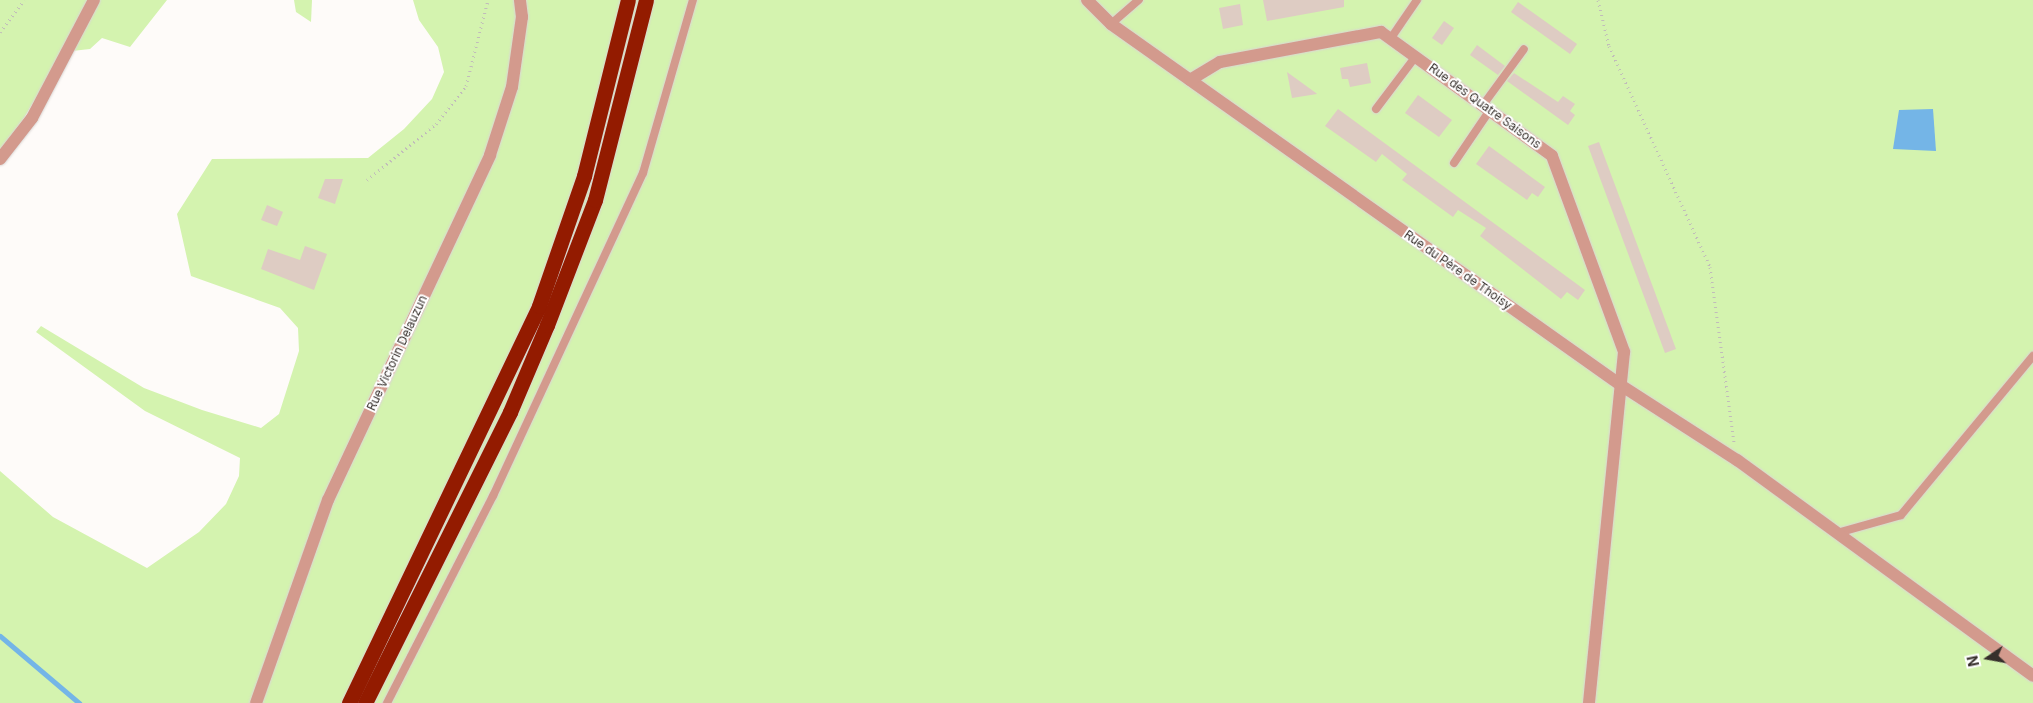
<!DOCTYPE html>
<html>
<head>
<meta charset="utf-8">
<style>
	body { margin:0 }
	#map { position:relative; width:2033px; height:703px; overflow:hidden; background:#fefbf9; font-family:Inter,sans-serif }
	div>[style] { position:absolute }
	.green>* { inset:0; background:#d4f3af }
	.water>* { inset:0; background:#74b5e7 }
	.stream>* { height:5px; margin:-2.5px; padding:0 2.5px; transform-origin:2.5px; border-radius:2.5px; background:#74b5e7 }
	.building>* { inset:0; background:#deccc3 }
	.path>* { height:3px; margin-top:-1.5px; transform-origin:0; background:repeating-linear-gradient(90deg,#c1bcba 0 1px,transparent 0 5px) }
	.roads { filter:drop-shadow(0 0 1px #dad6d4) drop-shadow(0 0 1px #dad6d4) }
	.lane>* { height:8px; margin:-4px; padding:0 4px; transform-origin:4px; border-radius:4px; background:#d39a8d }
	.street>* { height:12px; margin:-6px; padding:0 6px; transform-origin:6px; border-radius:6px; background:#d39a8d }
	.highway>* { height:15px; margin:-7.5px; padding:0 7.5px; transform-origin:7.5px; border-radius:7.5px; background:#931b00 }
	span { translate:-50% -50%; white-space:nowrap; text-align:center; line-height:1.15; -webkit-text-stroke:4px #fff; paint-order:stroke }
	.street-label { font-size:12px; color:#362f2b }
	.north { position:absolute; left:1963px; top:633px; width:50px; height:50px; -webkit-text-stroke:4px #fff; paint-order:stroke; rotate:258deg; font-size:14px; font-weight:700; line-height:20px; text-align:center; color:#362f2b }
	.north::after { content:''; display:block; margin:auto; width:18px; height:22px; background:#362f2b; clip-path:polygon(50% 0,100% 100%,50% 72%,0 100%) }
</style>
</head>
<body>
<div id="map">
	<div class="green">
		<i style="clip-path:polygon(0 0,167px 0,130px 47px,102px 38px,90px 49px,63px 52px,24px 118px,0 150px)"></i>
		<i style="clip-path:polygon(294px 0,312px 0,311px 22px,296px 12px)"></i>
		<i style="clip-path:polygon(413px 0,2033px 0,2033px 703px,0 703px,0 471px,53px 517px,147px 568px,199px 532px,226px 504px,239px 476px,240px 458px,145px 411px,36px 332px,41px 326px,144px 388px,202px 410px,261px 428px,279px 414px,299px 351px,298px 328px,280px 308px,191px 276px,177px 214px,212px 159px,368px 158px,404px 129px,432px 99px,444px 72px,438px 47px,419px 20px)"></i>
	</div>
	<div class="water">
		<i style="clip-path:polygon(1933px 109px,1936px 151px,1893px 149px,1899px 110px)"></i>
	</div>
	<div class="stream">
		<i style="left:0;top:636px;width:104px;rotate:40.3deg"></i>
	</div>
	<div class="building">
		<i style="clip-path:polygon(1263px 0,1344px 0,1344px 7px,1267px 21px)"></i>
		<i style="clip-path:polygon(1518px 2px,1577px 44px,1570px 54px,1511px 12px)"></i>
		<i style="clip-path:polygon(1240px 4px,1243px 25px,1223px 29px,1219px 8px)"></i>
		<i style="clip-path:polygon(1444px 21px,1454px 28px,1442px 45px,1432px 38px)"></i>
		<i style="clip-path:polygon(1477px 45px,1505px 66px,1498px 75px,1470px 55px)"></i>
		<i style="clip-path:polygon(1367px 63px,1371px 83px,1350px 87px,1348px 79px,1342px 79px,1340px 68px)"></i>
		<i style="clip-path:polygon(1287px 72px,1316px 93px,1317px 94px,1292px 98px)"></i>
		<i style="clip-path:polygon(1514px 73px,1558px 102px,1563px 96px,1575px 104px,1570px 111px,1575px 115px,1568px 125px,1507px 81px)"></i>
		<i style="clip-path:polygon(1418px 95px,1452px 120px,1439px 137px,1405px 113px)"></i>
		<i style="clip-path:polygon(1338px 109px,1585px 290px,1578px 300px,1567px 292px,1561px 299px,1480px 236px,1486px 228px,1458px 210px,1453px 217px,1402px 180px,1407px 174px,1382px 154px,1376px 162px,1325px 126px)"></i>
		<i style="clip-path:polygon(1599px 142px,1676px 349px,1665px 353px,1588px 146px)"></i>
		<i style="clip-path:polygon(1489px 146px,1545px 187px,1538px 197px,1532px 193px,1527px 200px,1476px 164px)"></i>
		<i style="clip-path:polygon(325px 179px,343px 179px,335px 204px,318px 198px)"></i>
		<i style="clip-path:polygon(267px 205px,283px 212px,277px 226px,261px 220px)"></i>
		<i style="clip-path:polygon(305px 246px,327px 254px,314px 290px,261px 269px,268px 249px,300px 260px)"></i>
	</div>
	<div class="path">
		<i style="left:1598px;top:0;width:47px;rotate:76.6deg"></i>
		<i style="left:1609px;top:46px;width:243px;rotate:65.4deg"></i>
		<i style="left:1710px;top:267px;width:177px;rotate:82.2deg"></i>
		<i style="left:0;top:32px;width:40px;rotate:-53deg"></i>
		<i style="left:367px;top:180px;width:89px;rotate:-39.1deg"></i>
		<i style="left:436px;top:124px;width:48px;rotate:-51.7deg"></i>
		<i style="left:466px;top:86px;width:89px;rotate:-75.7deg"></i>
	</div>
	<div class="roads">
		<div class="lane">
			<i style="left:1111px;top:24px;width:37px;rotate:-41deg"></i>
			<i style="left:1391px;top:38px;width:46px;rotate:-55.6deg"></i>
			<i style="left:1483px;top:105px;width:69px;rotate:-53.8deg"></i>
			<i style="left:1376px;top:109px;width:66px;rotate:-53deg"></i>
			<i style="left:1454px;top:163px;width:64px;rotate:-55.8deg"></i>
			<i style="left:1837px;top:533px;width:66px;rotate:-15.7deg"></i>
			<i style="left:1901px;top:515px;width:207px;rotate:-50.3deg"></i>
			<i style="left:387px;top:703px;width:233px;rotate:-62.9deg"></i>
			<i style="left:493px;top:496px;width:356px;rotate:-65.1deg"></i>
			<i style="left:643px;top:173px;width:180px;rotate:-73.9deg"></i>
		</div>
		<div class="street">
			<i style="left:1087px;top:0;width:34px;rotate:45deg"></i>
			<i style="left:1111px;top:24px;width:626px;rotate:35.31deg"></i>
			<i style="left:1622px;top:386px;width:137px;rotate:32.8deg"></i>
			<i style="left:1737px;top:460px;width:366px;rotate:36.1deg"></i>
			<i style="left:1190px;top:80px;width:35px;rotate:-31deg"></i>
			<i style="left:1220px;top:62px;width:164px;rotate:-10.6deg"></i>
			<i style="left:1381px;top:32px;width:211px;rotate:35.9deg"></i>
			<i style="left:1552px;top:156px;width:209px;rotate:69.8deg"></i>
			<i style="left:1624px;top:352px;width:353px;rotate:95.7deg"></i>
			<i style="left:0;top:159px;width:52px;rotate:-52deg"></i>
			<i style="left:32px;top:118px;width:133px;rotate:-62.3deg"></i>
			<i style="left:256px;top:703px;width:215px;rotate:-70.5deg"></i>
			<i style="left:328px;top:500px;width:381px;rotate:-64.8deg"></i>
			<i style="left:490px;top:155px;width:71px;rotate:-72.1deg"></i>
			<i style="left:512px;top:87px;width:71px;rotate:-81.9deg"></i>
			<i style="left:522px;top:17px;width:17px;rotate:-97deg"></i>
		</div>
		<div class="highway">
			<i style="left:349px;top:703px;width:440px;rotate:-64.4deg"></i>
			<i style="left:539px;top:306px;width:138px;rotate:-70.9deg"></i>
			<i style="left:584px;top:176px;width:181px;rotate:-76deg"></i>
			<i style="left:365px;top:703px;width:325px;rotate:-63.5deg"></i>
			<i style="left:510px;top:412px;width:95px;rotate:-67deg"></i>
			<i style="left:547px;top:325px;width:134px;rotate:-69deg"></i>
			<i style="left:595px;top:200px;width:206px;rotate:-75.7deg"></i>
		</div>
	</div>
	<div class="street-label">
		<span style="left:1485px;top:106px;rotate:36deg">Rue des Quatre Saisons</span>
		<span style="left:1458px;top:270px;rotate:35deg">Rue du Père de Thoisy</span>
		<span style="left:397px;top:353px;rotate:-65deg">Rue Victorin Delauzun</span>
	</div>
	<div class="north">N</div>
</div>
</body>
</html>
